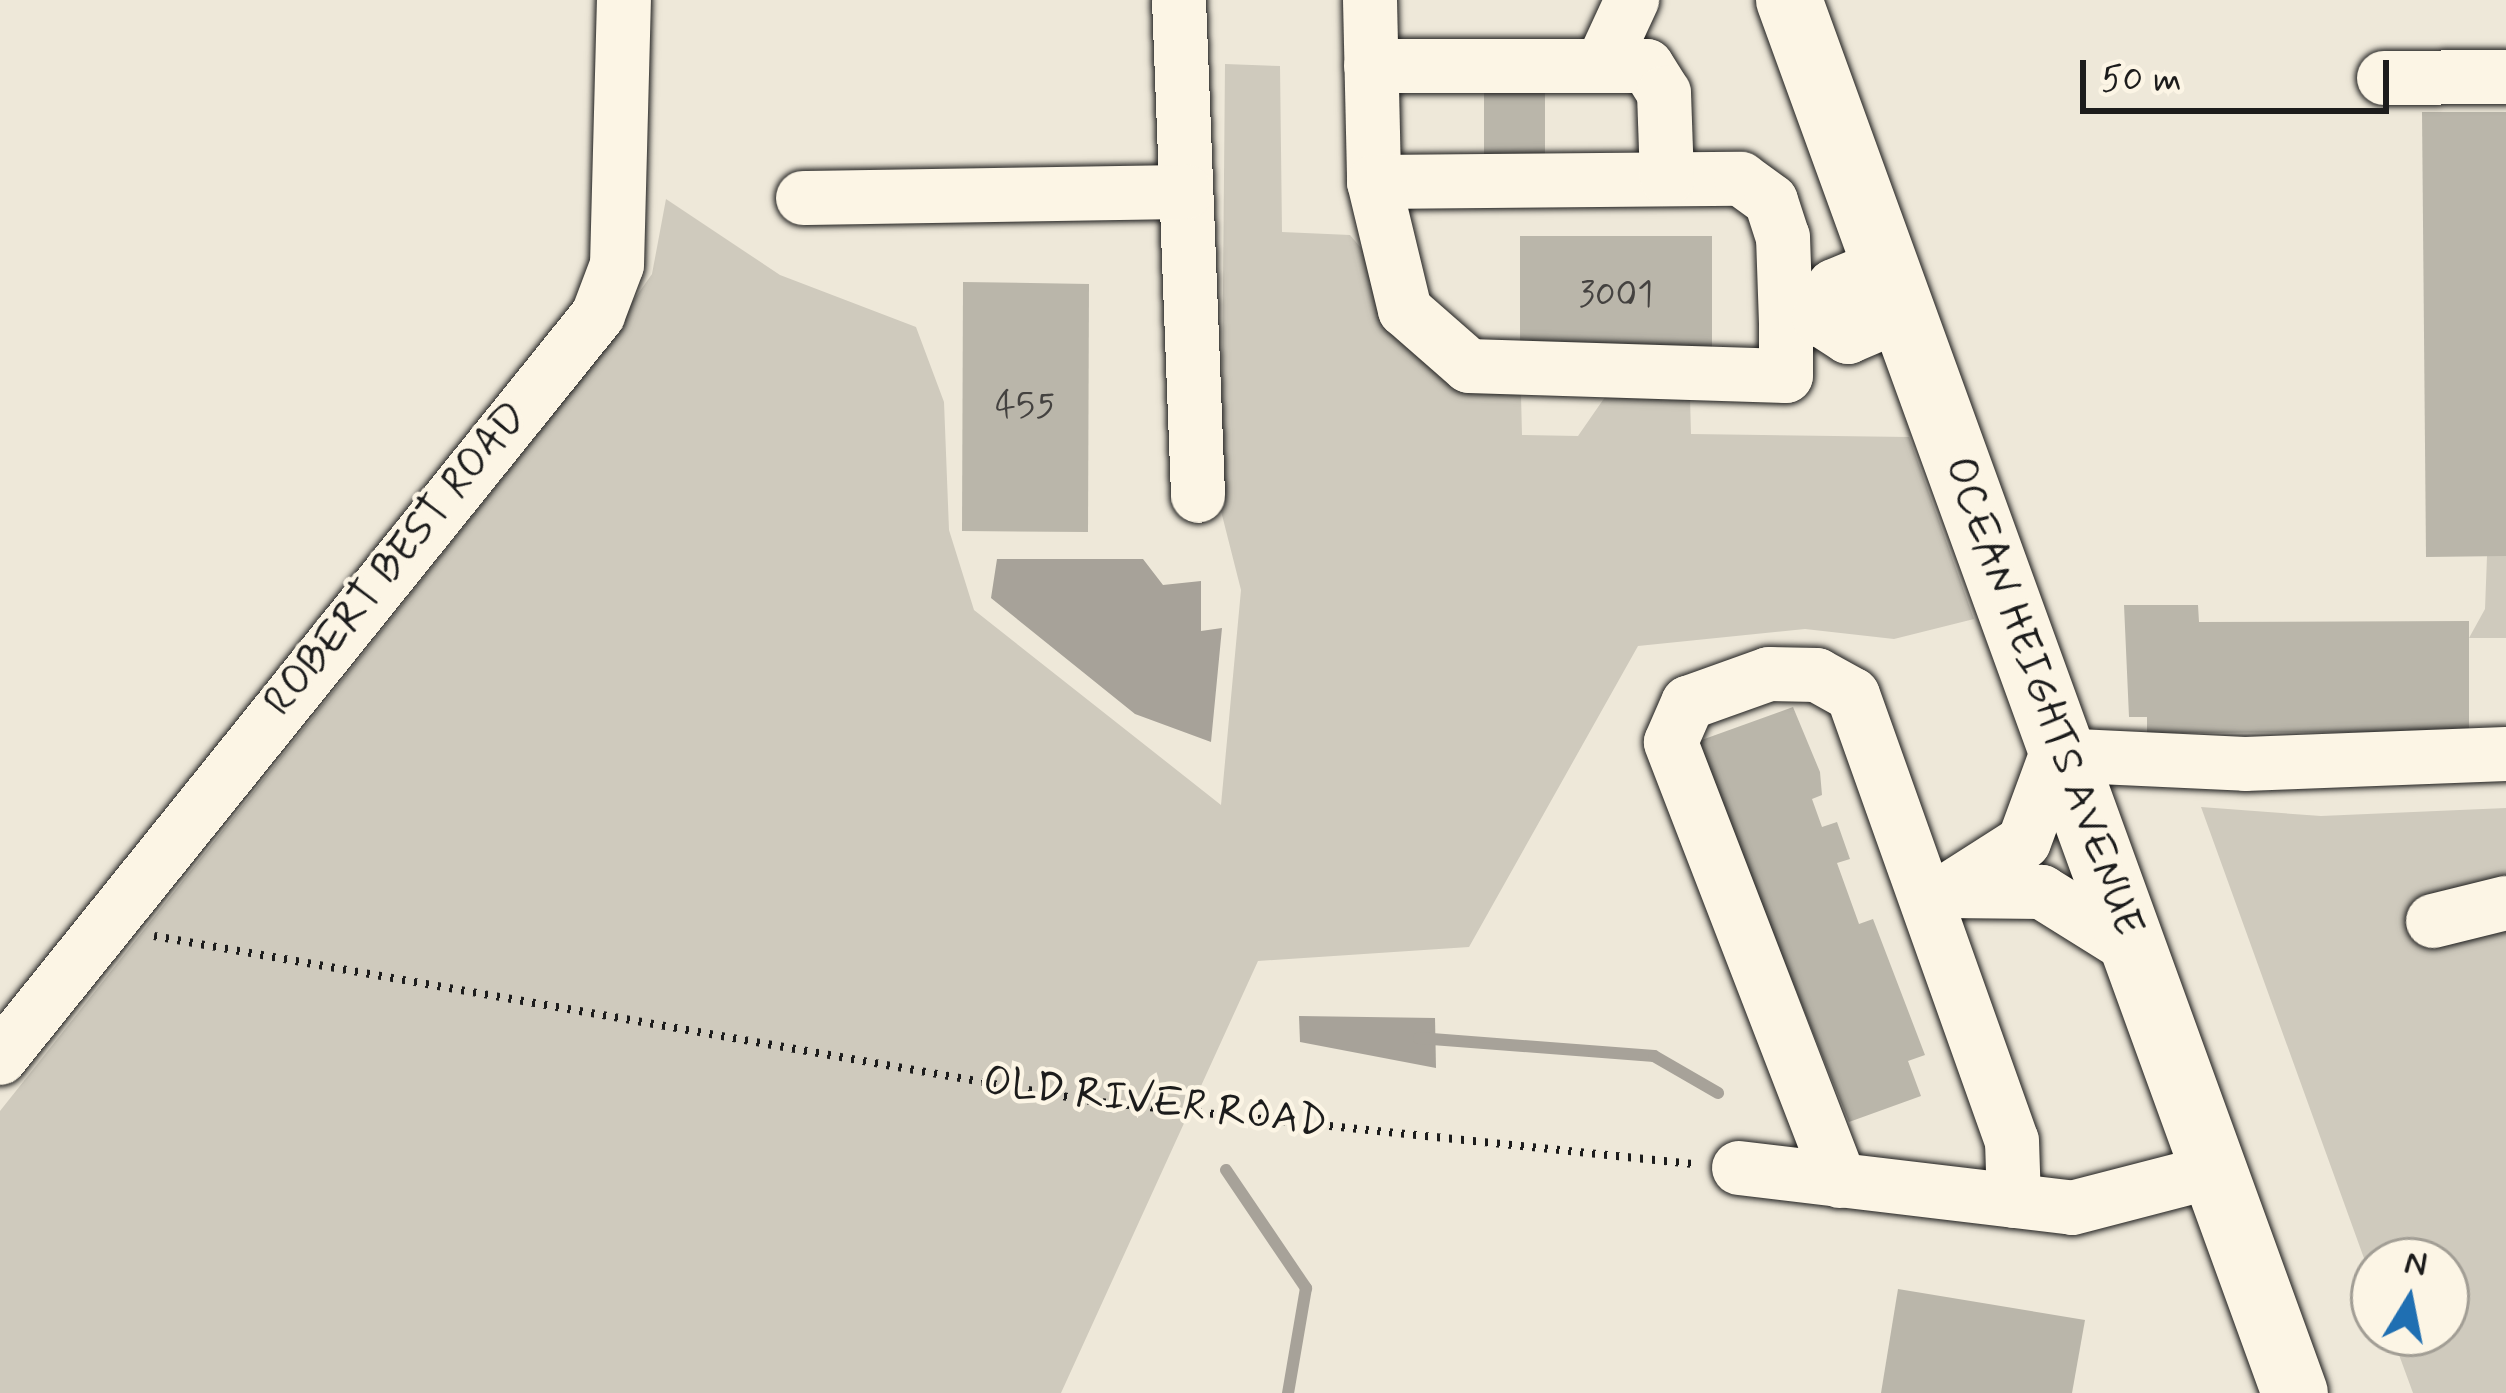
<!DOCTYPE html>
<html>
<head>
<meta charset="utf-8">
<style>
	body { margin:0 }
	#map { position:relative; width:2506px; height:1393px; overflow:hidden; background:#eee8d9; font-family:Mynerve,sans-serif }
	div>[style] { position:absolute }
	.green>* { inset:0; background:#cfcabd }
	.water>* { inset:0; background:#a7a299 }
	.stream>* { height:12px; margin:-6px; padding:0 6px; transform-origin:6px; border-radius:6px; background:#a7a299 }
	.building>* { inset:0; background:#bab6aa }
	.path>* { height:8px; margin-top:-4px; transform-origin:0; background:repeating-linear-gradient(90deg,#1c1c1c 0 3px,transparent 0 12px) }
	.roads { filter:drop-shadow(0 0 3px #1c1c1c) drop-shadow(0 0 3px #1c1c1c) }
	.minor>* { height:54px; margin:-27px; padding:0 27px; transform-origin:27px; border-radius:27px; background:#fcf5e5 }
	.major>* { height:66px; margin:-33px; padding:0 33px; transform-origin:33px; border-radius:33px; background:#fcf5e5 }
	span { translate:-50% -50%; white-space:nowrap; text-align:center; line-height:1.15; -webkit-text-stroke:9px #fcf5e5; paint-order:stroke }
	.number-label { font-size:36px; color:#444240 }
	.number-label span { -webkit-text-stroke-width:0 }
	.street-label { font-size:42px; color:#1c1c1c }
	.north { position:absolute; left:2350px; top:1237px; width:120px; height:120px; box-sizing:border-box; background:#fcf5e5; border:3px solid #a29e95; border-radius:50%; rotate:10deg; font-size:33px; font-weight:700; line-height:48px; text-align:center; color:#1c1c1c }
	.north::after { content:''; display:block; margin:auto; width:42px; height:54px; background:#1f6fb2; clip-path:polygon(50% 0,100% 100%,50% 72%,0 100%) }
	.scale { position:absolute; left:2080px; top:60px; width:309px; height:54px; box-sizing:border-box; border:6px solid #1c1c1c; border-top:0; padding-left:15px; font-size:36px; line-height:42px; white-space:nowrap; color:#1c1c1c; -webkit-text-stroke:9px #fcf5e5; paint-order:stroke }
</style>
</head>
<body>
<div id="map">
	<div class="green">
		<i style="clip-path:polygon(1225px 64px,1280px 66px,1282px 232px,1350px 235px,1481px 390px,1521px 395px,1522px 435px,1578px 436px,1605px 397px,1690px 398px,1691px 434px,1909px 437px,1974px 619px,1894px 639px,1805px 629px,1638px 646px,1469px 947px,1258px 961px,1061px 1393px,0 1393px,0 1111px,549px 420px,652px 274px,666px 199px,780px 275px,916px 327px,944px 402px,949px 530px,974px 610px,1221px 805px,1241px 590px,1221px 511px)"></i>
		<i style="clip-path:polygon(2487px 556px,2506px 556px,2506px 638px,2469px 638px,2485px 609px)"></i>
		<i style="clip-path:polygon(2201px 807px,2321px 816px,2506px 808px,2506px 1393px,2413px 1393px,2391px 1333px,2446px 1333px,2446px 1261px,2374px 1261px,2374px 1286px)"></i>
	</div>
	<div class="water">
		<i style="clip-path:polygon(997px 559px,1143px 559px,1163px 585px,1201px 581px,1201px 631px,1222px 628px,1211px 742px,1135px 714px,991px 598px)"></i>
		<i style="clip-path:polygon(1299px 1016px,1435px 1018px,1436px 1068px,1300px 1042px)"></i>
	</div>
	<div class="stream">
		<i style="left:1419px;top:1038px;width:236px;rotate:4.4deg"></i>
		<i style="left:1654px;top:1056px;width:74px;rotate:30deg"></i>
		<i style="left:1226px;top:1170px;width:143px;rotate:55.9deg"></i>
		<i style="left:1306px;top:1288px;width:107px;rotate:99.7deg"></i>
	</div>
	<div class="building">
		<i style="clip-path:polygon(1484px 69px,1545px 70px,1545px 164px,1484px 163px)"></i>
		<i style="clip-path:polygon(2422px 112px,2506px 112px,2506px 556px,2426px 557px)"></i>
		<i style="clip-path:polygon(1520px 236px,1712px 236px,1712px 356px,1520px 356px)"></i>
		<i style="clip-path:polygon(963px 282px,1089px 284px,1088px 532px,962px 531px)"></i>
		<i style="clip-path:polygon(2124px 605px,2198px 605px,2199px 622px,2469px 621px,2469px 732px,2147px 733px,2147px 717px,2129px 717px)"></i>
		<i style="clip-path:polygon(1793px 707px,1820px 772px,1822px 795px,1812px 799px,1822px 827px,1837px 822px,1850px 859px,1837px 863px,1859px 924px,1873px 919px,1925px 1055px,1908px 1061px,1921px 1096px,1849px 1122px,1696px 742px)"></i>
		<i style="clip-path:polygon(1898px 1289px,2085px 1320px,2072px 1393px,1881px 1393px)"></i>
	</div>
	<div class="path">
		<i style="left:154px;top:936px;width:951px;rotate:9.99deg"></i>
		<i style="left:1091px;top:1101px;width:605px;rotate:5.97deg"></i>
	</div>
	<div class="roads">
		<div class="minor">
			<i style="left:1179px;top:0;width:496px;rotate:87.8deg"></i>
			<i style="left:1370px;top:0;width:182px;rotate:88.7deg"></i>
			<i style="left:1374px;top:182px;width:367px;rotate:-0.5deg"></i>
			<i style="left:1741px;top:179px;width:37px;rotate:36deg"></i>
			<i style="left:1771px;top:201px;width:38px;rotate:72deg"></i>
			<i style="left:1783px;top:237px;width:88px;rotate:88deg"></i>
			<i style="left:1786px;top:325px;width:34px;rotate:-12deg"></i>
			<i style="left:1602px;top:65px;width:72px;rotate:-65.2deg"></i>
			<i style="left:1371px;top:66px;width:276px"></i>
			<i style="left:1647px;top:66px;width:32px;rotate:58deg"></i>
			<i style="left:1664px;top:93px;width:86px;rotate:88deg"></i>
			<i style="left:2384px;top:78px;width:122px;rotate:-0.5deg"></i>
			<i style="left:1374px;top:182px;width:132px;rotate:76.4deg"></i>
			<i style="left:1405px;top:310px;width:85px;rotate:41.2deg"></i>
			<i style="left:1469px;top:366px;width:317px;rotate:1.8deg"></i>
			<i style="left:1786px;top:376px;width:51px;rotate:-90deg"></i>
			<i style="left:803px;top:198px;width:383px;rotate:-0.9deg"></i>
			<i style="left:1885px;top:265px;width:55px;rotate:157.6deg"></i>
			<i style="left:1834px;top:286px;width:35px;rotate:115deg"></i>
			<i style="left:1819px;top:318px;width:35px;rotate:33deg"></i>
			<i style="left:1848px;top:337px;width:61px;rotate:-23.2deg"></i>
			<i style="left:2433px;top:921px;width:75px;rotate:-13.9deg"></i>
			<i style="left:2135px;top:950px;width:110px;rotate:-148.1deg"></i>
			<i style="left:2042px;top:892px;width:95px;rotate:-179.4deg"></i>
			<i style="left:1947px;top:891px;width:91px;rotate:-32.5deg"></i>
			<i style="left:2024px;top:842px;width:93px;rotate:-69.8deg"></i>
			<i style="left:2056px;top:755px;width:189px;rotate:2.7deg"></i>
			<i style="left:2245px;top:764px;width:261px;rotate:-2.2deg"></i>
			<i style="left:0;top:1058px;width:954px;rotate:-51.17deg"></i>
			<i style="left:598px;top:315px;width:53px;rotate:-69.2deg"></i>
			<i style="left:617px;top:265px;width:265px;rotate:-88.5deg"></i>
			<i style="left:1739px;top:1168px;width:335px;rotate:6.8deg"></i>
			<i style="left:2072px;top:1208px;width:148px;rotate:-14.5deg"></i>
			<i style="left:1840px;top:1181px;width:470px;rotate:-111.1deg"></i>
			<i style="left:1671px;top:742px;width:43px;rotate:-66.4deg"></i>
			<i style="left:1688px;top:703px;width:86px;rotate:-19.7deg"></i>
			<i style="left:1769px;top:674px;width:48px;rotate:1.2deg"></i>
			<i style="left:1817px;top:675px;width:41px;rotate:29.1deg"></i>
			<i style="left:1853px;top:695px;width:473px;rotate:70.4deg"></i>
			<i style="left:2012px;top:1141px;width:60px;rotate:88.1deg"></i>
		</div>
		<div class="major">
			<i style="left:1789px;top:0;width:1482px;rotate:70.04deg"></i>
		</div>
	</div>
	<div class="number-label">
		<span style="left:1616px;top:296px">3001</span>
		<span style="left:1025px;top:407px">455</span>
	</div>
	<div class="street-label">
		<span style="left:397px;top:560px;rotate:-51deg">ROBERT BEST ROAD</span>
		<span style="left:2042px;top:697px;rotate:70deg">OCEAN HEIGHTS AVENUE</span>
		<span style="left:1155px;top:1103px;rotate:7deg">OLD RIVER ROAD</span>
	</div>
	<div class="north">N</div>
	<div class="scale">50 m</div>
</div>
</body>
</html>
